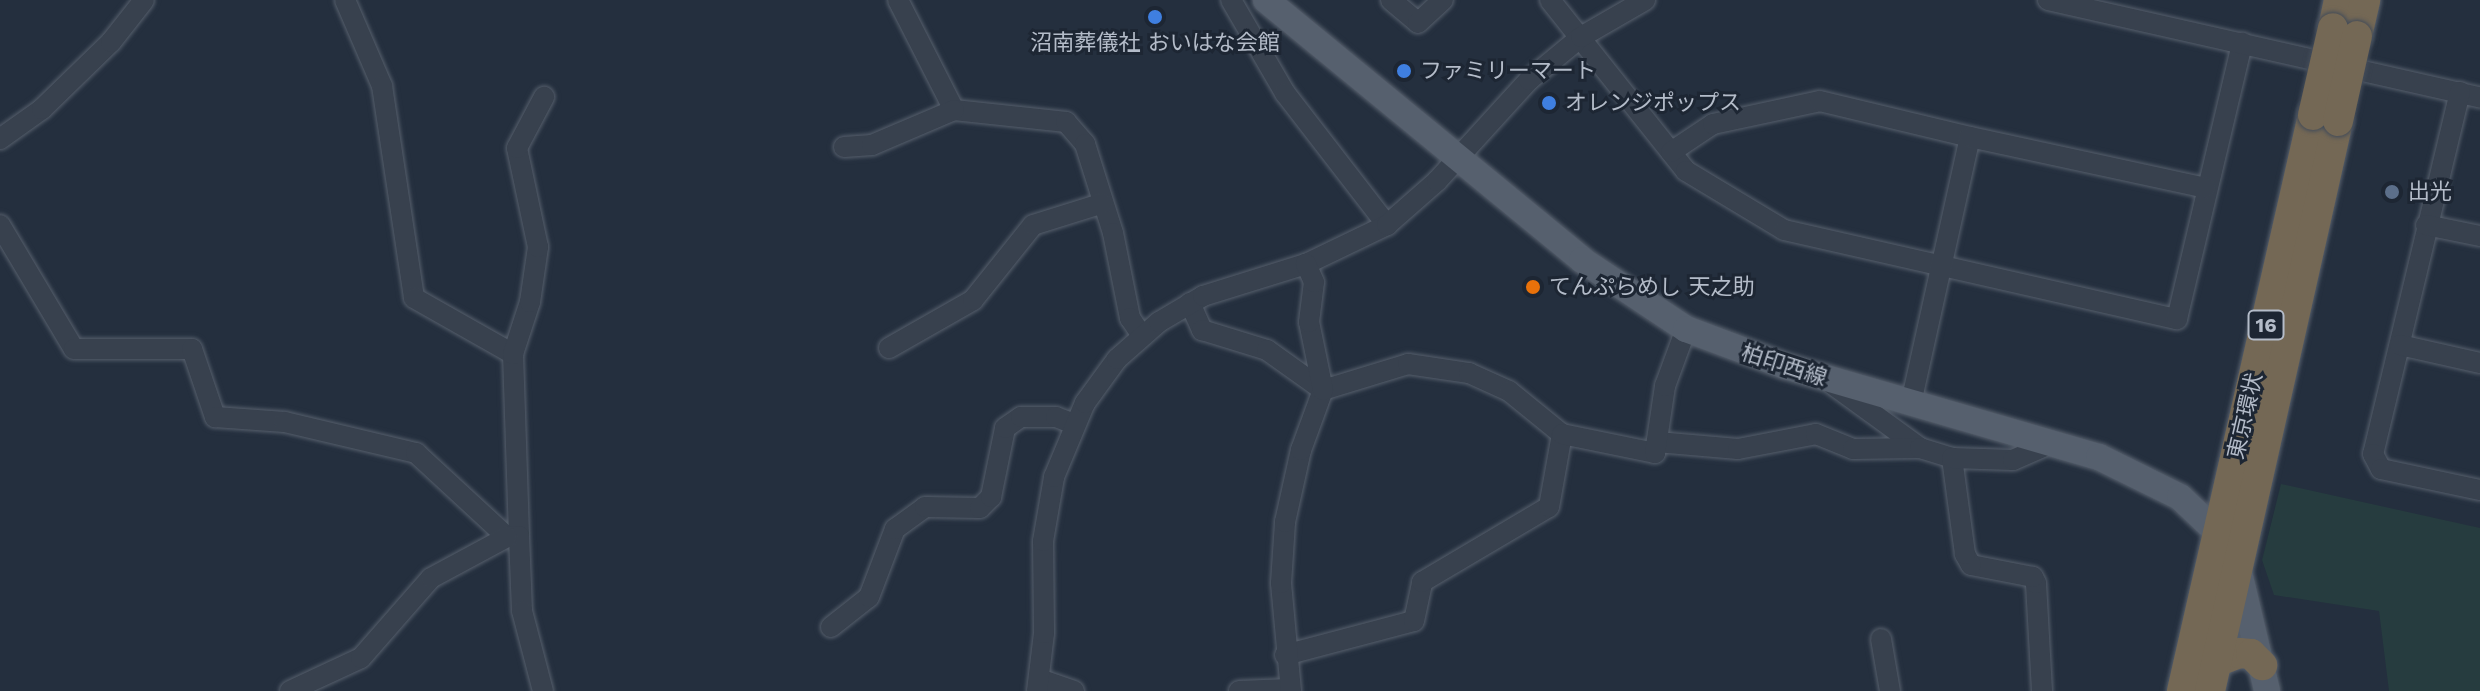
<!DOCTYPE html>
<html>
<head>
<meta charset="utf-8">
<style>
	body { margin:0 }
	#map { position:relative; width:2480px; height:691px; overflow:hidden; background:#242f3e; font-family:"Work Sans","Noto Sans JP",sans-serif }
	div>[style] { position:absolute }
	.green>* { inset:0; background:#263c3f }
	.roads { filter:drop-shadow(0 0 2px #565f6c) drop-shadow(0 0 2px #565f6c) }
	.minor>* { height:20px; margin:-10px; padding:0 10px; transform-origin:10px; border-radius:10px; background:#38414e }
	.major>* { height:26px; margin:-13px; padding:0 13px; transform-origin:13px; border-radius:13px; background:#56606e }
	.highway>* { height:30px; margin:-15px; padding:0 15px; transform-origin:15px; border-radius:15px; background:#746855 }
	.bridges { filter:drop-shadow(0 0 2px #434c59) drop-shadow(0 0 2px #434c59) }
	.highway-bridge>* { height:30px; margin:-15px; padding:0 15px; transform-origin:15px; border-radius:15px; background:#746855 }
	.dots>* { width:22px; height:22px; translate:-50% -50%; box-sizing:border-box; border:4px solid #1d2633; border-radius:50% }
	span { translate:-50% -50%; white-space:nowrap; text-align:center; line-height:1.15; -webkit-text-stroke:6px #1d2633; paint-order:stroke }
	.shield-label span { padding:2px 6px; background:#1d2633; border:2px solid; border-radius:6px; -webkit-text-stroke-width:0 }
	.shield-label { font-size:20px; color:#b4bcc9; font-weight:700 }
	.poi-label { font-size:22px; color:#b4bcc9 }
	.left { translate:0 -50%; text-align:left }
	.street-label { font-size:22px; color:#b4bcc9 }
</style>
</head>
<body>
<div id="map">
	<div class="green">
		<i style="clip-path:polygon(2281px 484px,2480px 528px,2480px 691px,2389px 691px,2379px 611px,2274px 595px,2262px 560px)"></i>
	</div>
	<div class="roads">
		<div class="minor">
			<i style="left:345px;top:0;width:94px;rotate:66.7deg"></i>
			<i style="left:382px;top:86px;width:214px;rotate:81.4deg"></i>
			<i style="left:414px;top:298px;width:114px;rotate:29.5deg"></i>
			<i style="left:513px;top:354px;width:182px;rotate:88.1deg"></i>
			<i style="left:898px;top:0;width:123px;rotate:63deg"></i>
			<i style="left:954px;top:110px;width:113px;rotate:6.1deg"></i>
			<i style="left:1066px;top:122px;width:29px;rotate:49deg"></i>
			<i style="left:1085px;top:144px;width:93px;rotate:72.5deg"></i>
			<i style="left:1113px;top:233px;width:87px;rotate:78.7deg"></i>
			<i style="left:1130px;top:318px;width:22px;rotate:56deg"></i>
			<i style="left:1231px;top:0;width:108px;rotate:59.9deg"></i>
			<i style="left:1285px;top:93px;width:167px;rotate:52.3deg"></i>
			<i style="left:1391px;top:0;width:35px;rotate:40deg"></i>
			<i style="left:1418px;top:23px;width:34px;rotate:-43deg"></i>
			<i style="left:1550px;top:0;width:218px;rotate:51.5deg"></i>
			<i style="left:1686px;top:171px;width:114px;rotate:31deg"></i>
			<i style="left:1784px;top:230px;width:403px;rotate:12.8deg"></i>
			<i style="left:2177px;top:319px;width:284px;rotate:-76.7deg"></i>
			<i style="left:2048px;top:0;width:443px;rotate:12.7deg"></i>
			<i style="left:2460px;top:92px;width:372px;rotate:103.5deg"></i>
			<i style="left:2373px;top:454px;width:17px;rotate:62deg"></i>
			<i style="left:2381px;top:469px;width:101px;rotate:12deg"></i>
			<i style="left:0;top:139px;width:52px;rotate:-35.5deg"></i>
			<i style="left:42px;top:109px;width:96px;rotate:-44.2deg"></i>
			<i style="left:111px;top:42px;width:53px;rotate:-51.8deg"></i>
			<i style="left:844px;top:147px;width:28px;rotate:-4deg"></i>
			<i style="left:872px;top:145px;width:89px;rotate:-23.1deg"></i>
			<i style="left:1671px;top:152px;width:50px;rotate:-33.7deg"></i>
			<i style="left:1713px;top:124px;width:109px;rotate:-12.1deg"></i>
			<i style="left:1820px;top:101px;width:154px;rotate:13.5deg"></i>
			<i style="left:0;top:225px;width:144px;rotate:59.2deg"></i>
			<i style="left:74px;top:349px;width:118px"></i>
			<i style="left:192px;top:349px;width:72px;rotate:71.3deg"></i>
			<i style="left:215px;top:417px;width:70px;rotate:4.1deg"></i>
			<i style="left:285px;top:422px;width:135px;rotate:13.3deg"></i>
			<i style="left:416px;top:453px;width:124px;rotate:42.7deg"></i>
			<i style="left:507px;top:537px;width:12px;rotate:-5deg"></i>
			<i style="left:519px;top:536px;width:75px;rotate:87.7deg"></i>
			<i style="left:522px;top:611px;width:83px;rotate:75.3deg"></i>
			<i style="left:2426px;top:225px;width:55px;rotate:11.5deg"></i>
			<i style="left:1190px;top:303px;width:30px;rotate:66deg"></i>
			<i style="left:1202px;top:330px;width:68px;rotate:17.1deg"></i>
			<i style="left:1267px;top:350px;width:69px;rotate:35.5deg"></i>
			<i style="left:1323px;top:390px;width:89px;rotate:-17deg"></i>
			<i style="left:1408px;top:364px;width:62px;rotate:8.4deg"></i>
			<i style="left:1469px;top:373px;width:44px;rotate:24.2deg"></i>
			<i style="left:1509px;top:391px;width:68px;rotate:39.1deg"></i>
			<i style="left:2400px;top:345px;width:82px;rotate:12.7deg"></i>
			<i style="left:889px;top:348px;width:97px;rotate:-29.7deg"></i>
			<i style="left:973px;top:300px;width:96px;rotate:-51.3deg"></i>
			<i style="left:1033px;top:225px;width:73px;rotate:-17.4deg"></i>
			<i style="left:513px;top:354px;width:55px;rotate:-71.9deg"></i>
			<i style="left:530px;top:302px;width:56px;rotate:-81.7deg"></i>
			<i style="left:538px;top:247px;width:101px;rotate:-102deg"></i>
			<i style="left:517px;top:148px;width:58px;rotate:-62.1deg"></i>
			<i style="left:1832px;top:384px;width:109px;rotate:36deg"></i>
			<i style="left:1911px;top:403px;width:272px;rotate:-77.5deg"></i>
			<i style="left:1970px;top:137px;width:241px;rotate:12.2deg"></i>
			<i style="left:1657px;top:442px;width:81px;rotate:4.9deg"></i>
			<i style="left:1738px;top:449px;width:79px;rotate:-10.9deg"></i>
			<i style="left:1816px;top:434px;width:40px;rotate:22deg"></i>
			<i style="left:1853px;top:449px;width:67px;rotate:-0.9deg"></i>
			<i style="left:1920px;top:448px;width:34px;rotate:17deg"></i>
			<i style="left:831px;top:627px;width:48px;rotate:-38.3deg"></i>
			<i style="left:869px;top:597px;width:73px;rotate:-69.1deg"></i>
			<i style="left:895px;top:529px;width:37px;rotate:-36deg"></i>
			<i style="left:925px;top:507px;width:55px;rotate:1deg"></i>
			<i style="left:980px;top:508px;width:16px;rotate:-45deg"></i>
			<i style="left:991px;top:497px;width:70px;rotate:-78.5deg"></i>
			<i style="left:1005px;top:428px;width:19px;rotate:-35deg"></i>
			<i style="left:1021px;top:417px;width:35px"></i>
			<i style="left:1056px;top:417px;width:19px;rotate:21deg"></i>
			<i style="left:1881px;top:639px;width:53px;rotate:80.2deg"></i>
			<i style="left:1285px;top:655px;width:133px;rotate:-14.8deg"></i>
			<i style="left:1414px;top:621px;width:40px;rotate:-78deg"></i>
			<i style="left:1422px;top:582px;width:147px;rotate:-30.6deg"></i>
			<i style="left:1549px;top:507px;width:74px;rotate:-79.9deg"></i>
			<i style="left:1562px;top:434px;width:95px;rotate:11.5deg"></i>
			<i style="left:1655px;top:453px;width:68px;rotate:-81.5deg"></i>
			<i style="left:1665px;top:386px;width:61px;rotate:-69.8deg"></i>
			<i style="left:1039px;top:679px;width:37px;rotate:19deg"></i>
			<i style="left:290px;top:691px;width:78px;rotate:-24.9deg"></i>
			<i style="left:361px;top:658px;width:106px;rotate:-48.8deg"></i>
			<i style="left:431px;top:578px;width:86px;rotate:-28.3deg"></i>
			<i style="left:1037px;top:691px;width:58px;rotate:-83.1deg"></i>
			<i style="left:1044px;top:633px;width:92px;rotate:-90.6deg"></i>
			<i style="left:1043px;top:541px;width:65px;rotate:-80.2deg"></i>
			<i style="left:1054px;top:477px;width:80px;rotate:-67.3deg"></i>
			<i style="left:1085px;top:403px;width:54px;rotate:-54deg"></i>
			<i style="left:1117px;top:359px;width:56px;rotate:-41.4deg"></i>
			<i style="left:1159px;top:322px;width:51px;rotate:-30.6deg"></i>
			<i style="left:1203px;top:296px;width:108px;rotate:-17.3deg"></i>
			<i style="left:1306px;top:264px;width:90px;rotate:-25.7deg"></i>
			<i style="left:1387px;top:225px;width:67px;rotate:-41.3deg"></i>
			<i style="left:1437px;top:181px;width:137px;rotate:-47.7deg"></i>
			<i style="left:1529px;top:80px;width:67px;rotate:-39.6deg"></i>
			<i style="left:1581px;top:37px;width:74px;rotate:-30deg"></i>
			<i style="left:1239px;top:691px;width:51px;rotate:-2.2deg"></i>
			<i style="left:1291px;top:691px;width:108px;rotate:-95.3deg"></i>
			<i style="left:1281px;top:583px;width:61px;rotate:-86.2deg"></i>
			<i style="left:1285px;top:522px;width:74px;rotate:-77.5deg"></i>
			<i style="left:1301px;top:450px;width:64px;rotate:-69.9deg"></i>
			<i style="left:1323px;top:390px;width:69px;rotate:-101.6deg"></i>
			<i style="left:1309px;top:322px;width:40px;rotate:-82.9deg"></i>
			<i style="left:1314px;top:282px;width:20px;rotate:-114deg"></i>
			<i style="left:2042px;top:691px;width:108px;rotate:-93.2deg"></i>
			<i style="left:2036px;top:583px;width:7px;rotate:-117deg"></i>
			<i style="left:2033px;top:577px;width:63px;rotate:-169deg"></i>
			<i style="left:1971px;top:565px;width:13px;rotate:-119deg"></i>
			<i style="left:1965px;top:554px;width:97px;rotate:-97.7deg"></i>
			<i style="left:1952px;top:458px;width:61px;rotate:1.9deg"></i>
			<i style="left:2013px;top:460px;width:43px;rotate:-23.6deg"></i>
		</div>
		<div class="major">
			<i style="left:1266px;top:0;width:409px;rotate:39.4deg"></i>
			<i style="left:1582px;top:260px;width:125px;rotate:33.6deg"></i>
			<i style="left:1686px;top:329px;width:106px;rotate:20.5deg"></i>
			<i style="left:1785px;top:366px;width:327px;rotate:16.2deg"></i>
			<i style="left:2099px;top:457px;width:90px;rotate:26.3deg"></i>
			<i style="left:2180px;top:497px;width:54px;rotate:43.5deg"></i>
			<i style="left:2219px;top:534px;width:39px;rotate:61deg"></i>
			<i style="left:2238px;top:568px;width:126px;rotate:76.7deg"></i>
		</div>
		<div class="highway">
			<i style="left:2333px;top:28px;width:29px;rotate:-78deg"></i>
			<i style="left:2357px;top:36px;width:37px;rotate:-77deg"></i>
			<i style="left:2216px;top:662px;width:25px;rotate:-21deg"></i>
			<i style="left:2239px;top:653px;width:12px;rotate:5deg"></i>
			<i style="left:2251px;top:654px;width:16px;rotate:45deg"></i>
			<i style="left:2182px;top:691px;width:591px;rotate:-77.19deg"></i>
			<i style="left:2210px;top:691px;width:584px;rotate:-77.34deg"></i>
		</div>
	</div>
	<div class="bridges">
		<div class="highway-bridge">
			<i style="left:2313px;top:115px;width:89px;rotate:-77.1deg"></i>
			<i style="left:2338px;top:121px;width:87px;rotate:-77.4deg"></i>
		</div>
	</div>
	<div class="dots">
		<i style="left:1155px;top:17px;background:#3f7fe0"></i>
		<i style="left:1404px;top:71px;background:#3f7fe0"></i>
		<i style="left:1549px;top:103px;background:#3f7fe0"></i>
		<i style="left:2392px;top:192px;background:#5c6f8a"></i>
		<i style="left:1533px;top:287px;background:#e8710a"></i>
	</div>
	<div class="shield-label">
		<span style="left:2266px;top:325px">16</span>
	</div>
	<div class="poi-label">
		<span style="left:1155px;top:43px">沼南葬儀社 おいはな会館</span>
		<span class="left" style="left:1420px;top:71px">ファミリーマート</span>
		<span class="left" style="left:1565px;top:103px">オレンジポップス</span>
		<span class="left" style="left:2408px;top:192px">出光</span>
		<span class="left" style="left:1549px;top:287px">てんぷらめし 天之助</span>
	</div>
	<div class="street-label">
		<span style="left:1784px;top:365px;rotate:18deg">柏印西線</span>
		<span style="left:2245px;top:416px;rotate:-77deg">東京環状</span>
	</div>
</div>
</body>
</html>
